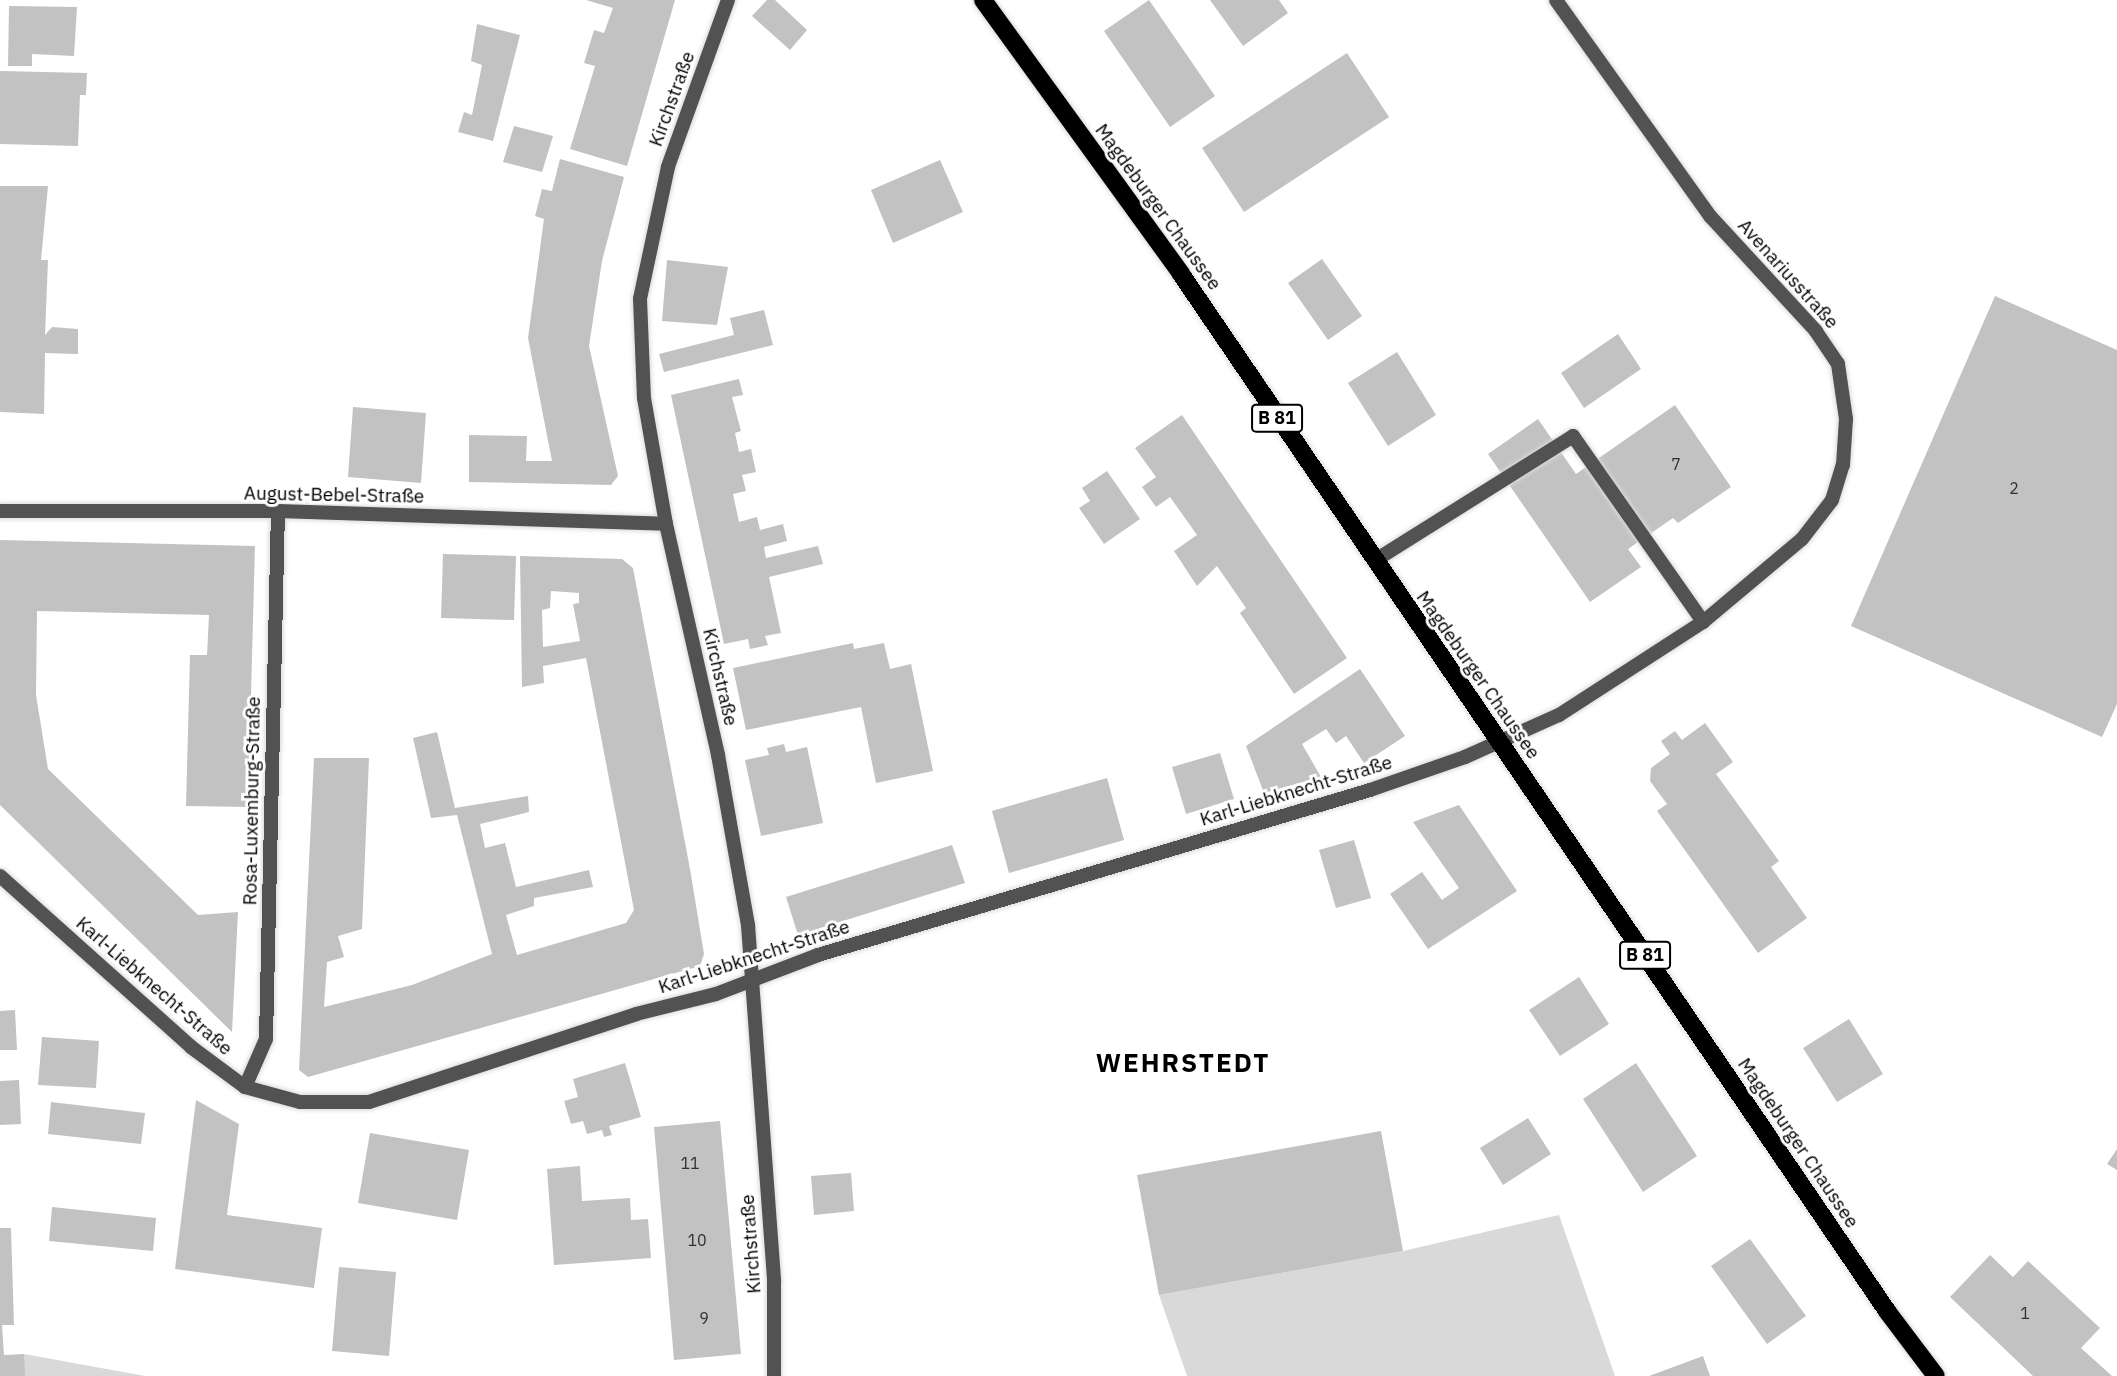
<!DOCTYPE html>
<html>
<head>
<meta charset="utf-8">
<style>
	body { margin:0 }
	#map { position:relative; width:2117px; height:1376px; overflow:hidden; background:#fff; font-family:"IBM Plex Sans",sans-serif }
	div>[style] { position:absolute }
	.green>* { inset:0; background:#d9d9d9 }
	.building>* { inset:0; background:#c2c2c2 }
	.roads { filter:drop-shadow(0 0 2px #dbdbdb) drop-shadow(0 0 2px #dbdbdb) }
	.service>* { height:14px; margin:-7px; padding:0 7px; transform-origin:7px; border-radius:7px; background:#525252 }
	.minor>* { height:14px; margin:-7px; padding:0 7px; transform-origin:7px; border-radius:7px; background:#525252 }
	.primary>* { height:18px; margin:-9px; padding:0 9px; transform-origin:9px; border-radius:9px; background:#000 }
	span { translate:-50% -50%; white-space:nowrap; text-align:center; line-height:1.15; -webkit-text-stroke:6px #fff; paint-order:stroke }
	.number-label { font-size:16px; color:#303030 }
	.number-label span { -webkit-text-stroke-width:0 }
	.shield-label span { padding:2px 5px; background:#fff; border:2px solid; border-radius:5px; -webkit-text-stroke-width:0 }
	.shield-label { font-size:18px; color:#000; font-weight:700 }
	.street-label { font-size:19px; color:#000 }
	.district-label { font-size:26px; color:#000; font-weight:700; letter-spacing:2px }
</style>
</head>
<body>
<div id="map">
	<div class="green">
		<i style="clip-path:polygon(1559px 1215px,1615px 1376px,1187px 1376px,1159px 1295px,1403px 1251px)"></i>
		<i style="clip-path:polygon(24px 1354px,145px 1376px,24px 1376px)"></i>
	</div>
	<div class="building">
		<i style="clip-path:polygon(586px 0,675px 0,627px 166px,570px 149px,595px 66px,584px 63px,594px 30px,604px 33px,613px 8px)"></i>
		<i style="clip-path:polygon(767px 0,775px 0,807px 30px,790px 50px,752px 16px)"></i>
		<i style="clip-path:polygon(1149px 0,1215px 96px,1170px 127px,1104px 31px)"></i>
		<i style="clip-path:polygon(1210px 0,1279px 0,1288px 13px,1243px 46px)"></i>
		<i style="clip-path:polygon(9px 6px,77px 7px,74px 56px,32px 54px,32px 66px,8px 66px)"></i>
		<i style="clip-path:polygon(477px 24px,520px 35px,493px 141px,458px 132px,464px 112px,472px 115px,482px 65px,471px 61px)"></i>
		<i style="clip-path:polygon(1347px 53px,1389px 117px,1244px 212px,1202px 148px)"></i>
		<i style="clip-path:polygon(0 71px,87px 73px,86px 95px,80px 95px,78px 146px,0 144px)"></i>
		<i style="clip-path:polygon(514px 126px,553px 136px,542px 172px,503px 162px)"></i>
		<i style="clip-path:polygon(560px 159px,624px 177px,602px 261px,589px 346px,618px 476px,611px 485px,469px 482px,469px 435px,527px 436px,526px 461px,552px 461px,528px 338px,544px 219px,535px 216px,542px 189px,552px 191px)"></i>
		<i style="clip-path:polygon(940px 160px,963px 212px,893px 243px,871px 190px)"></i>
		<i style="clip-path:polygon(0 186px,48px 186px,41px 260px,48px 260px,45px 335px,52px 327px,78px 329px,78px 354px,45px 353px,44px 414px,0 412px)"></i>
		<i style="clip-path:polygon(1322px 259px,1362px 316px,1328px 340px,1288px 283px)"></i>
		<i style="clip-path:polygon(667px 260px,728px 267px,717px 325px,662px 321px)"></i>
		<i style="clip-path:polygon(1995px 296px,2117px 350px,2117px 704px,2102px 737px,1851px 626px)"></i>
		<i style="clip-path:polygon(764px 310px,773px 345px,664px 372px,659px 354px,734px 335px,730px 318px)"></i>
		<i style="clip-path:polygon(1618px 334px,1641px 369px,1584px 408px,1561px 373px)"></i>
		<i style="clip-path:polygon(1397px 352px,1436px 415px,1388px 446px,1348px 383px)"></i>
		<i style="clip-path:polygon(739px 379px,743px 395px,732px 397px,741px 431px,735px 433px,739px 452px,751px 449px,756px 472px,742px 475px,746px 491px,733px 494px,739px 522px,757px 517px,760px 530px,783px 524px,787px 541px,764px 547px,766px 558px,818px 546px,823px 564px,769px 577px,781px 633px,765px 636px,768px 645px,750px 649px,748px 639px,724px 644px,671px 395px)"></i>
		<i style="clip-path:polygon(1675px 405px,1731px 487px,1678px 523px,1673px 518px,1628px 549px,1641px 567px,1590px 602px,1488px 454px,1538px 419px,1576px 474px)"></i>
		<i style="clip-path:polygon(353px 407px,426px 413px,421px 483px,348px 477px)"></i>
		<i style="clip-path:polygon(1182px 415px,1347px 658px,1294px 694px,1240px 613px,1246px 608px,1217px 566px,1197px 586px,1174px 551px,1197px 535px,1170px 497px,1156px 507px,1142px 487px,1156px 477px,1135px 448px)"></i>
		<i style="clip-path:polygon(1107px 471px,1140px 519px,1104px 544px,1079px 508px,1090px 501px,1082px 488px)"></i>
		<i style="clip-path:polygon(0 540px,255px 546px,248px 807px,186px 806px,190px 655px,207px 655px,209px 615px,37px 611px,36px 695px,48px 769px,198px 915px,238px 912px,232px 1032px,0 805px)"></i>
		<i style="clip-path:polygon(443px 554px,516px 556px,514px 620px,441px 618px)"></i>
		<i style="clip-path:polygon(evenodd,520px 556px,622px 559px,633px 568px,690px 869px,704px 954px,700px 966px,308px 1077px,299px 1070px,314px 758px,369px 758px,362px 929px,338px 936px,344px 957px,327px 962px,324px 1007px,412px 985px,492px 954px,457px 815px,431px 818px,413px 738px,437px 732px,455px 808px,528px 796px,529px 812px,480px 824px,485px 848px,505px 843px,516px 887px,589px 870px,593px 887px,534px 898px,534px 906px,506px 915px,517px 955px,626px 923px,634px 910px,586px 658px,543px 666px,544px 683px,522px 687px,520px 556px,551px 591px,579px 593px,579px 603px,573px 604px,580px 641px,543px 647px,542px 610px,550px 608px,551px 591px)"></i>
		<i style="clip-path:polygon(853px 643px,854px 649px,884px 643px,890px 669px,911px 664px,933px 771px,876px 783px,861px 707px,746px 730px,733px 668px)"></i>
		<i style="clip-path:polygon(1360px 669px,1405px 736px,1364px 763px,1346px 736px,1336px 743px,1326px 729px,1302px 744px,1321px 777px,1264px 793px,1246px 746px)"></i>
		<i style="clip-path:polygon(1705px 723px,1733px 762px,1716px 774px,1779px 861px,1771px 867px,1807px 918px,1758px 953px,1657px 811px,1667px 804px,1650px 781px,1651px 768px,1670px 754px,1661px 741px,1675px 731px,1682px 740px)"></i>
		<i style="clip-path:polygon(784px 744px,786px 752px,807px 747px,823px 823px,761px 836px,745px 760px,769px 755px,767px 748px)"></i>
		<i style="clip-path:polygon(1220px 753px,1234px 799px,1186px 814px,1172px 767px)"></i>
		<i style="clip-path:polygon(1107px 778px,1124px 840px,1009px 873px,992px 811px)"></i>
		<i style="clip-path:polygon(1459px 805px,1517px 891px,1428px 949px,1390px 894px,1422px 872px,1442px 900px,1459px 888px,1413px 822px)"></i>
		<i style="clip-path:polygon(1354px 840px,1371px 898px,1336px 908px,1319px 850px)"></i>
		<i style="clip-path:polygon(952px 845px,965px 883px,798px 935px,786px 897px)"></i>
		<i style="clip-path:polygon(1579px 977px,1609px 1024px,1560px 1056px,1529px 1010px)"></i>
		<i style="clip-path:polygon(15px 1010px,17px 1050px,0 1050px,0 1011px)"></i>
		<i style="clip-path:polygon(1849px 1019px,1883px 1074px,1837px 1102px,1803px 1048px)"></i>
		<i style="clip-path:polygon(42px 1037px,99px 1041px,96px 1088px,38px 1085px)"></i>
		<i style="clip-path:polygon(625px 1063px,641px 1117px,609px 1126px,612px 1135px,604px 1137px,602px 1130px,587px 1134px,583px 1121px,571px 1124px,564px 1101px,578px 1097px,573px 1079px)"></i>
		<i style="clip-path:polygon(1636px 1063px,1697px 1156px,1643px 1192px,1583px 1099px)"></i>
		<i style="clip-path:polygon(19px 1080px,21px 1124px,0 1125px,0 1081px)"></i>
		<i style="clip-path:polygon(196px 1100px,239px 1124px,227px 1215px,322px 1228px,314px 1288px,175px 1269px)"></i>
		<i style="clip-path:polygon(51px 1102px,145px 1113px,141px 1144px,48px 1134px)"></i>
		<i style="clip-path:polygon(1528px 1118px,1551px 1154px,1503px 1185px,1480px 1148px)"></i>
		<i style="clip-path:polygon(720px 1121px,741px 1354px,674px 1360px,654px 1127px)"></i>
		<i style="clip-path:polygon(1381px 1131px,1403px 1251px,1159px 1295px,1137px 1175px)"></i>
		<i style="clip-path:polygon(370px 1133px,469px 1150px,457px 1220px,358px 1203px)"></i>
		<i style="clip-path:polygon(2117px 1149px,2117px 1170px,2107px 1164px)"></i>
		<i style="clip-path:polygon(580px 1166px,582px 1201px,630px 1198px,631px 1220px,648px 1219px,651px 1258px,554px 1265px,547px 1169px)"></i>
		<i style="clip-path:polygon(851px 1173px,854px 1211px,814px 1215px,811px 1176px)"></i>
		<i style="clip-path:polygon(52px 1207px,156px 1218px,153px 1251px,49px 1241px)"></i>
		<i style="clip-path:polygon(0 1228px,11px 1228px,14px 1325px,2px 1325px,4px 1355px,24px 1354px,25px 1376px,0 1376px)"></i>
		<i style="clip-path:polygon(1750px 1239px,1806px 1316px,1767px 1344px,1711px 1266px)"></i>
		<i style="clip-path:polygon(1990px 1255px,2013px 1277px,2028px 1261px,2100px 1328px,2081px 1348px,2112px 1376px,2033px 1376px,1950px 1297px)"></i>
		<i style="clip-path:polygon(339px 1267px,396px 1272px,389px 1356px,332px 1351px)"></i>
		<i style="clip-path:polygon(1703px 1356px,1710px 1376px,1649px 1376px)"></i>
	</div>
	<div class="roads">
		<div class="service">
			<i style="left:1374px;top:561px;width:235px;rotate:-32.1deg"></i>
			<i style="left:1573px;top:436px;width:227px;rotate:55deg"></i>
		</div>
		<div class="minor">
			<i style="left:728px;top:0;width:177px;rotate:109.8deg"></i>
			<i style="left:668px;top:167px;width:135px;rotate:102deg"></i>
			<i style="left:640px;top:299px;width:99px;rotate:87.7deg"></i>
			<i style="left:644px;top:398px;width:128px;rotate:80.1deg"></i>
			<i style="left:666px;top:524px;width:237px;rotate:77.3deg"></i>
			<i style="left:718px;top:755px;width:173px;rotate:80deg"></i>
			<i style="left:748px;top:925px;width:358px;rotate:85.8deg"></i>
			<i style="left:774px;top:1282px;width:94px;rotate:90deg"></i>
			<i style="left:0;top:511px;width:278px"></i>
			<i style="left:278px;top:511px;width:388px;rotate:1.9deg"></i>
			<i style="left:0;top:876px;width:256px;rotate:41.8deg"></i>
			<i style="left:191px;top:1047px;width:67px;rotate:36.5deg"></i>
			<i style="left:245px;top:1087px;width:57px;rotate:15.3deg"></i>
			<i style="left:300px;top:1102px;width:69px"></i>
			<i style="left:369px;top:1102px;width:281px;rotate:-18.2deg"></i>
			<i style="left:636px;top:1014px;width:82px;rotate:-14deg"></i>
			<i style="left:716px;top:994px;width:109px;rotate:-20.9deg"></i>
			<i style="left:818px;top:955px;width:576px;rotate:-16.64deg"></i>
			<i style="left:1370px;top:790px;width:101px;rotate:-19.2deg"></i>
			<i style="left:1465px;top:757px;width:103px;rotate:-24.1deg"></i>
			<i style="left:1559px;top:715px;width:171px;rotate:-32.9deg"></i>
			<i style="left:1703px;top:622px;width:129px;rotate:-40deg"></i>
			<i style="left:1802px;top:539px;width:49px;rotate:-52.4deg"></i>
			<i style="left:1832px;top:500px;width:37px;rotate:-73deg"></i>
			<i style="left:1843px;top:465px;width:46px;rotate:-86.3deg"></i>
			<i style="left:1846px;top:419px;width:56px;rotate:-98.3deg"></i>
			<i style="left:1838px;top:364px;width:40px;rotate:-124deg"></i>
			<i style="left:1816px;top:331px;width:156px;rotate:-132.7deg"></i>
			<i style="left:1710px;top:216px;width:265px;rotate:-125.5deg"></i>
			<i style="left:245px;top:1087px;width:52px;rotate:-66.4deg"></i>
			<i style="left:266px;top:1039px;width:528px;rotate:-88.7deg"></i>
		</div>
		<div class="primary">
			<i style="left:983px;top:0;width:338px;rotate:54.1deg"></i>
			<i style="left:1181px;top:274px;width:1255px;rotate:55.75deg"></i>
			<i style="left:1887px;top:1311px;width:81px;rotate:53deg"></i>
		</div>
	</div>
	<div class="number-label">
		<span style="left:1676px;top:464px">7</span>
		<span style="left:2014px;top:488px">2</span>
		<span style="left:690px;top:1163px">11</span>
		<span style="left:697px;top:1240px">10</span>
		<span style="left:2025px;top:1313px">1</span>
		<span style="left:704px;top:1318px">9</span>
	</div>
	<div class="shield-label">
		<span style="left:1277px;top:418px">B 81</span>
		<span style="left:1645px;top:955px">B 81</span>
	</div>
	<div class="street-label">
		<span style="left:672px;top:99px;rotate:-70deg">Kirchstraße</span>
		<span style="left:1158px;top:207px;rotate:54deg">Magdeburger Chaussee</span>
		<span style="left:1788px;top:274px;rotate:48deg">Avenariusstraße</span>
		<span style="left:334px;top:495px;rotate:1deg">August-Bebel-Straße</span>
		<span style="left:1478px;top:675px;rotate:55deg">Magdeburger Chaussee</span>
		<span style="left:720px;top:677px;rotate:77deg">Kirchstraße</span>
		<span style="left:1296px;top:791px;rotate:-17deg">Karl-Liebknecht-Straße</span>
		<span style="left:252px;top:801px;rotate:-89deg">Rosa-Luxemburg-Straße</span>
		<span style="left:754px;top:957px;rotate:-18deg">Karl-Liebknecht-Straße</span>
		<span style="left:154px;top:986px;rotate:41deg">Karl-Liebknecht-Straße</span>
		<span style="left:1798px;top:1143px;rotate:56deg">Magdeburger Chaussee</span>
		<span style="left:751px;top:1244px;rotate:-94deg">Kirchstraße</span>
	</div>
	<div class="district-label">
		<span style="left:1183px;top:1063px">WEHRSTEDT</span>
	</div>
</div>
</body>
</html>
